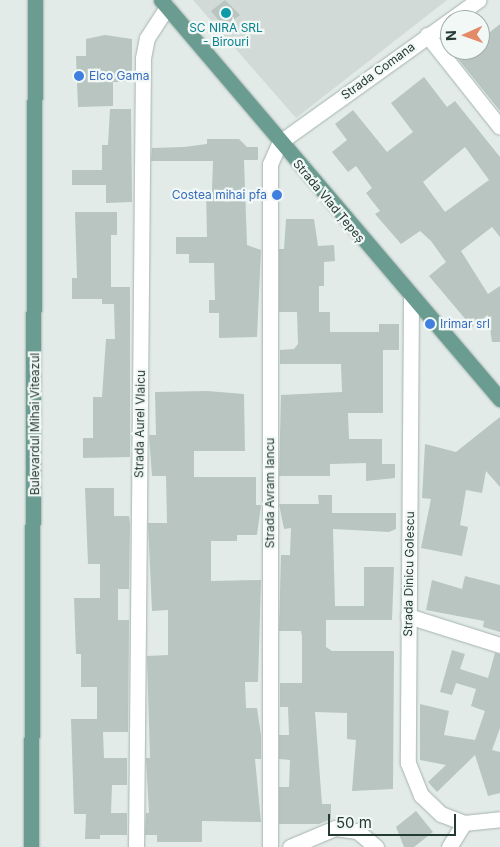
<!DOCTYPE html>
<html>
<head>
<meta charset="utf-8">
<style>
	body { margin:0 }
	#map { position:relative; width:500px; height:847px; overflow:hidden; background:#e2ebe7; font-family:Inter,sans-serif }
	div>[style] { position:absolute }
	.built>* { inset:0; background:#d1dad6 }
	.building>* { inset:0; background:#b8c5c0 }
	.roads { filter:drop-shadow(0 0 1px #a5b2ae) drop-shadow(0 0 1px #a5b2ae) }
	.minor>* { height:15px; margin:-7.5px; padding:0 7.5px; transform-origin:7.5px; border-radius:7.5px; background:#fff }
	.major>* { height:15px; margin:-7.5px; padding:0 7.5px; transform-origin:7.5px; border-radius:7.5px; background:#6b9c91 }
	.dots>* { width:14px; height:14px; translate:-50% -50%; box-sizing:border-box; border:2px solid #f2f8f5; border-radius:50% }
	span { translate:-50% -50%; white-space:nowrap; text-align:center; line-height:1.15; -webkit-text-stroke:4.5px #f2f8f5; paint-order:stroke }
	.culture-label { font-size:12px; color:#0d838f }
	.street-label { font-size:12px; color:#243a35 }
	.shop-label { font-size:12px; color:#366cbe }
	.left { translate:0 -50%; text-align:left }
	.right { translate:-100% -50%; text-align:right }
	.north { position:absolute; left:440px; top:10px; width:50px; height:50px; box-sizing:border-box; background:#f2f8f5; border:1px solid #a0aca8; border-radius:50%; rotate:268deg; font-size:14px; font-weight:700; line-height:20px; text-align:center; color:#243a35 }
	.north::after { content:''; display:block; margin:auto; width:18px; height:22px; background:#e38b68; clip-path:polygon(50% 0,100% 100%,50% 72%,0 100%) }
	.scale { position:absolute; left:328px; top:814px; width:128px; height:22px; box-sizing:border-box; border:2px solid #243a35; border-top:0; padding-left:6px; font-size:15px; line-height:18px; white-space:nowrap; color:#243a35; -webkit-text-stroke:4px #f2f8f5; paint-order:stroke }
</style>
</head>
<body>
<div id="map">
	<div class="built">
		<i style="clip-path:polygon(193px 0,447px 0,296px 118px)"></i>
	</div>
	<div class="building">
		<i style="clip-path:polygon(225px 0,240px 15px,224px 27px,211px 11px)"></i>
		<i style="clip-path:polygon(500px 24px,500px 111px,451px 50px,480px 50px,480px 40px)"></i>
		<i style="clip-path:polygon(105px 35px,132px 39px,132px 82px,113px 82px,113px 106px,78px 107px,76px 56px,86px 56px,86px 39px)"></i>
		<i style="clip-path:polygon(evenodd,424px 77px,447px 107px,455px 101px,500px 157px,500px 237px,492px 227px,461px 251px,488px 294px,500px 286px,500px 342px,492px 342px,488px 315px,472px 327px,429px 276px,446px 262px,431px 241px,420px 231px,401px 244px,375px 214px,380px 211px,366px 193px,372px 188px,356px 166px,348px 172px,332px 152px,347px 140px,335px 124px,353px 110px,387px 152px,413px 132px,391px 103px,424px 77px,465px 147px,489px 180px,445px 212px,423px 182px,465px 147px)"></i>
		<i style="clip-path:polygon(110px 109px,131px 109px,132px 202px,106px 203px,106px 185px,72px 185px,72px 170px,102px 170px,102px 145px,108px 145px)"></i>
		<i style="clip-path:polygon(207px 139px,239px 139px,247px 147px,258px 147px,258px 160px,244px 160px,247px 245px,261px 250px,257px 337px,219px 338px,219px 313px,209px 313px,209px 300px,215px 300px,214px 263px,189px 263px,189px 254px,176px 254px,176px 237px,207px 237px,206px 191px,212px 190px,213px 161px,151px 161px,152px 148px,184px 147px,207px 144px)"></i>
		<i style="clip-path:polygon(75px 212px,117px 212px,117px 235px,111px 235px,111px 287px,130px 287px,130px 457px,83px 458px,83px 438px,93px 438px,93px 397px,102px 397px,106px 339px,115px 339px,114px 304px,102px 304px,102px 299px,72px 299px,72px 278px,77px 278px)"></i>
		<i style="clip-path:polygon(286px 219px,314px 219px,318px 246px,334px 245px,335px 261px,324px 262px,324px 286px,319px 286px,319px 312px,330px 312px,330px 332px,379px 332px,379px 324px,399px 324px,399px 350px,383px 350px,383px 413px,348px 413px,349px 439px,382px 439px,382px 464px,395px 464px,395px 478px,366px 481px,366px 463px,330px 464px,330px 476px,279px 476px,281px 395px,342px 392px,341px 364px,280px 364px,280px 350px,294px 349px,298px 344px,297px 312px,279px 312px,279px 249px,284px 249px)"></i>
		<i style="clip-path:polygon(207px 391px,244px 394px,245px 451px,194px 451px,194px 477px,256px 477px,256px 505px,261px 505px,257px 535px,237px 535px,237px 541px,211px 541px,211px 581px,261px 580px,258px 682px,245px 682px,246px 708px,257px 708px,261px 735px,261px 759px,255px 759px,261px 822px,202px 821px,202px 842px,157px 842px,157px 835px,145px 835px,146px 813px,149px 813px,146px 758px,150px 758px,147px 656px,168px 655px,168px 610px,152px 611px,148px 523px,167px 523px,166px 476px,152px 476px,149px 435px,156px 435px,155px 392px)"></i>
		<i style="clip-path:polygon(500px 417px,500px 487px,486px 471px,482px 493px,466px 490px,460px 525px,468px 527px,462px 556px,421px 548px,431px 499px,422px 498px,425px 444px,456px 452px)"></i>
		<i style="clip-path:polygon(85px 488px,114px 488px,114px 516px,129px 516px,130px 524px,129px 589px,118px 589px,118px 620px,129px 620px,128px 732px,103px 732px,104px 758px,127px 758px,127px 785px,112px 785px,111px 813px,127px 813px,127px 835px,100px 835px,100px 839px,85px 839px,86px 814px,74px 814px,71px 719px,97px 719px,97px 687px,81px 687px,81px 654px,76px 654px,74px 598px,100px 598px,100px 564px,88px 564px)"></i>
		<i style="clip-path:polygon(318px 495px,332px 495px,332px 513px,396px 513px,396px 529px,389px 532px,333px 529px,335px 606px,364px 606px,364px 567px,394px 567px,392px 620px,326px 620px,326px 647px,332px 651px,394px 651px,393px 789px,352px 791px,356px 740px,347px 739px,347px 713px,315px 712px,322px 804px,331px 804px,331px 819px,319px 824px,279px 824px,279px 787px,289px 787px,290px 760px,279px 759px,279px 735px,289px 735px,288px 707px,280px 707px,280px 683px,302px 683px,302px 636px,301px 631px,279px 631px,281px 555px,290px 555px,291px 528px,284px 529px,279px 504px,319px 504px)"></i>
		<i style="clip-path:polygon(465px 576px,500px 585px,500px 632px,483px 627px,484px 621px,426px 610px,432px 580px,462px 589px)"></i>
		<i style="clip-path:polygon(452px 650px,465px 654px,460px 669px,488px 678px,495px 653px,500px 654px,500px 728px,492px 750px,500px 752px,500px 793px,488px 796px,475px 755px,437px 792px,428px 782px,446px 765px,420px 760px,420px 704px,449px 711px,444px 735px,475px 740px,485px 711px,471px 706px,476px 689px,456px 683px,452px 695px,440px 692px)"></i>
		<i style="clip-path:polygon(416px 811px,433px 832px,414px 847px,404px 847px,396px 827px)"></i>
	</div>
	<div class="roads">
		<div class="minor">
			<i style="left:427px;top:35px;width:117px;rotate:51.6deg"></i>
			<i style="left:411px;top:298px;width:465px;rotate:90.4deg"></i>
			<i style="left:408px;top:763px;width:35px;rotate:68deg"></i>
			<i style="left:421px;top:795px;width:28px;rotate:44deg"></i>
			<i style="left:441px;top:814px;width:25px;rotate:21deg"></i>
			<i style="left:464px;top:823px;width:36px;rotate:-6deg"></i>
			<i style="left:408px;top:616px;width:96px;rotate:17.5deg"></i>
			<i style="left:136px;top:847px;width:789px;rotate:-89.49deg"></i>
			<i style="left:143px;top:58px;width:20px;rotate:-79deg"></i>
			<i style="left:147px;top:38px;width:37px;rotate:-57deg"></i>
			<i style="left:270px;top:847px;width:683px;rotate:-90deg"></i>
			<i style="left:270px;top:164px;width:24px;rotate:-66deg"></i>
			<i style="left:280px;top:142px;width:244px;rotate:-35.6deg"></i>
			<i style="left:290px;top:847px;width:49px;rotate:-22.9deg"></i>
			<i style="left:335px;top:828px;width:22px;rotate:8deg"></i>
			<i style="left:357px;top:831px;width:25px;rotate:40deg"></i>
			<i style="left:449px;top:847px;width:28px;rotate:-58deg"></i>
		</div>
		<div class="major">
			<i style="left:161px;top:0;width:524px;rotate:49.65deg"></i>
			<i style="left:31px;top:847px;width:847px;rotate:-89.73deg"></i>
		</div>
	</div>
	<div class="dots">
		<i style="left:226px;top:13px;background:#0f9aa8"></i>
		<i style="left:79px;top:76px;background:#3f7fe0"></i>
		<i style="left:277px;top:195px;background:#3f7fe0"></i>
		<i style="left:430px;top:324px;background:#3f7fe0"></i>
	</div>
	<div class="culture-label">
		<span style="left:226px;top:35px">SC NIRA SRL<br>- Birouri</span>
	</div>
	<div class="street-label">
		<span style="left:378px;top:71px;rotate:-36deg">Strada Comana</span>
		<span style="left:329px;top:201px;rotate:50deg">Strada Vlad Țepeș</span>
		<span style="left:35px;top:424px;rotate:-90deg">Bulevardul Mihai Viteazul</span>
		<span style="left:140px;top:424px;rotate:-89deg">Strada Aurel Vlaicu</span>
		<span style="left:270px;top:493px;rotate:-90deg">Strada Avram Iancu</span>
		<span style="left:409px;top:574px;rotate:-89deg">Strada Dinicu Golescu</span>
	</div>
	<div class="shop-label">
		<span class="left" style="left:89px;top:76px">Elco Gama</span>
		<span class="right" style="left:267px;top:195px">Costea mihai pfa</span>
		<span class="left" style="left:440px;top:324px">Irimar srl</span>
	</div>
	<div class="north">N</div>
	<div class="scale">50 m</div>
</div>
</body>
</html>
